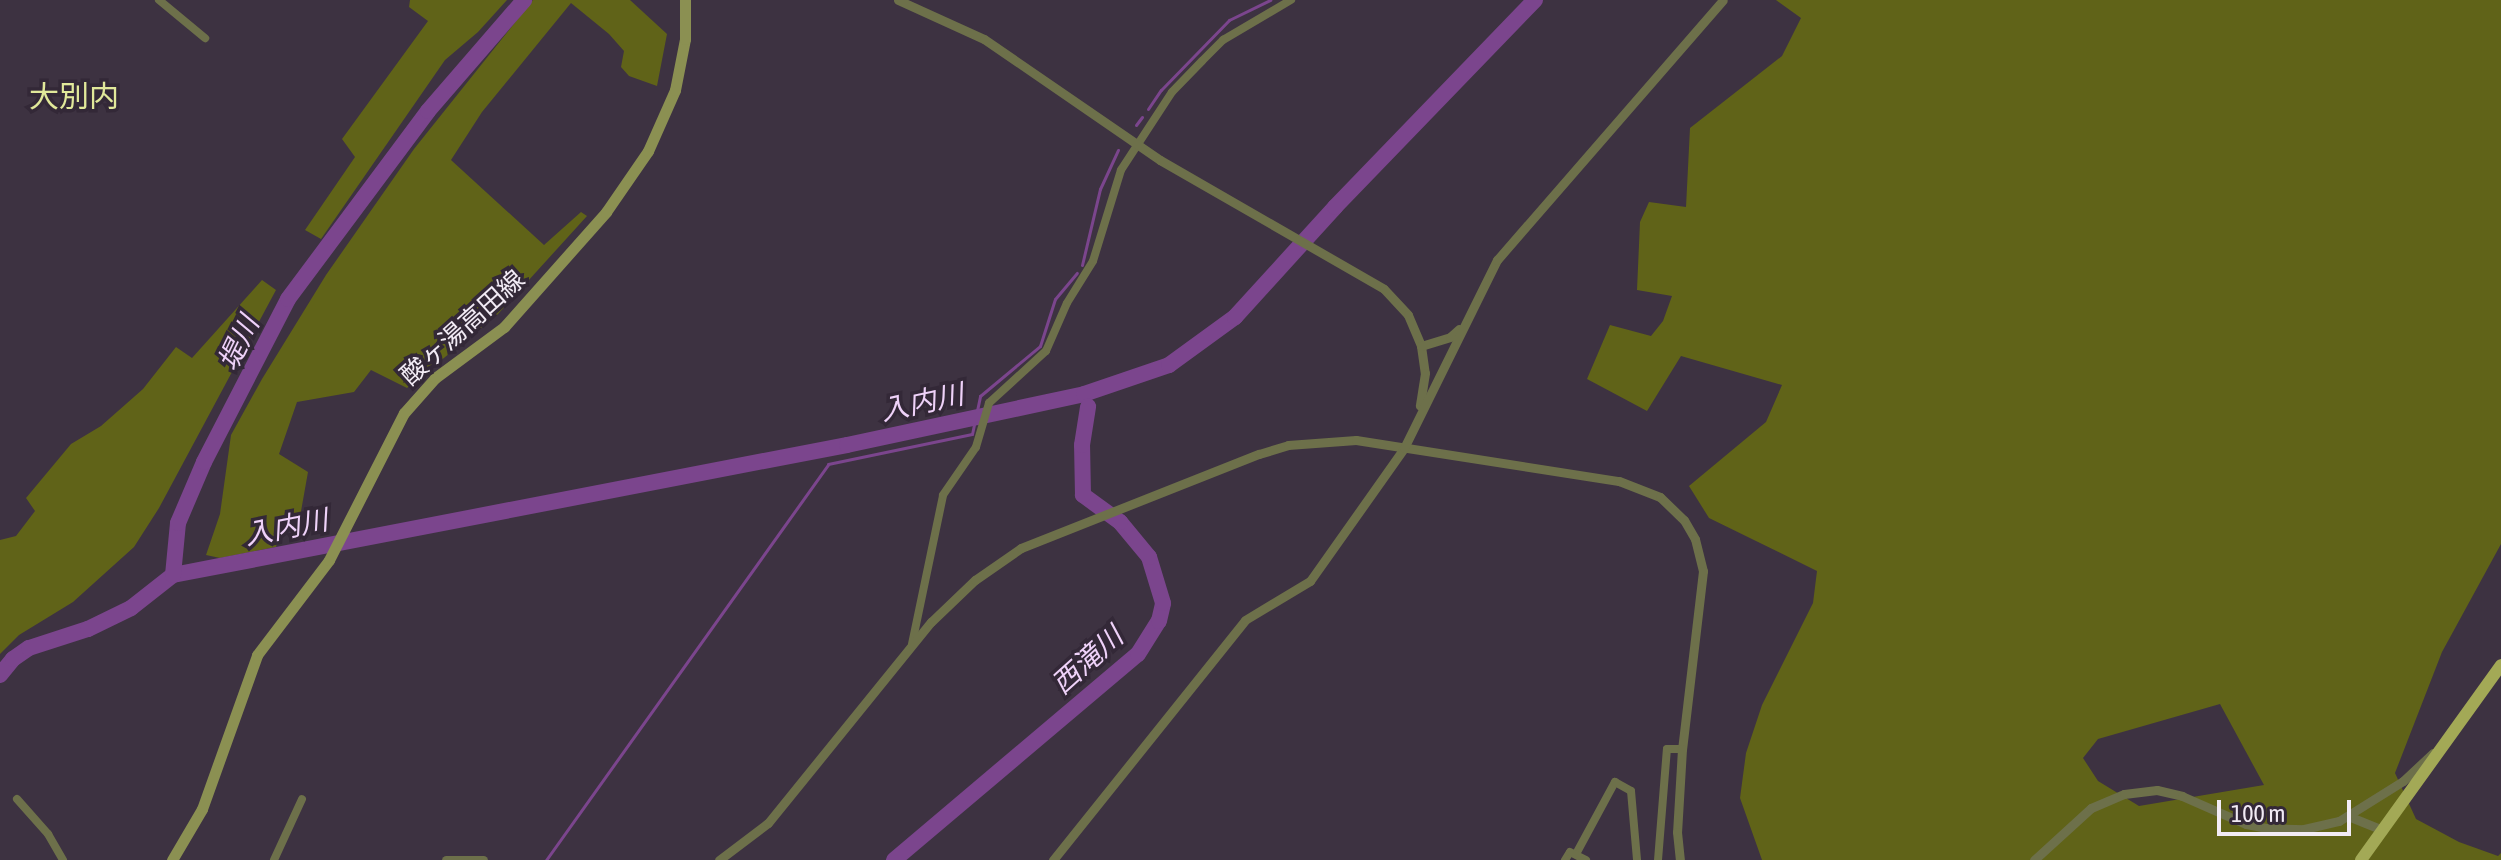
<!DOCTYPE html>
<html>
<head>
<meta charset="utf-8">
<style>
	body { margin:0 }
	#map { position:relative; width:2501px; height:860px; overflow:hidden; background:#3d3241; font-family:"Asap Condensed","Noto Sans JP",sans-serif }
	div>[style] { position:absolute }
	.green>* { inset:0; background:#606318 }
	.stream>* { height:3px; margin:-1.5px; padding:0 1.5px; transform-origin:1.5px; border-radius:1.5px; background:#7b458d }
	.river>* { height:16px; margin:-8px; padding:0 8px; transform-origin:8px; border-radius:8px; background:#7b458d }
	.minor>* { height:8px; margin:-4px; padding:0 4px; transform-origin:4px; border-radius:4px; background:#6d704a }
	.tertiary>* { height:9px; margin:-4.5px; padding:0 4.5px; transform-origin:4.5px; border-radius:4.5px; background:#6d704a }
	.secondary>* { height:11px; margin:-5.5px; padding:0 5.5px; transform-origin:5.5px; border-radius:5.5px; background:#8b9052 }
	.primary>* { height:12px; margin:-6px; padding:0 6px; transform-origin:6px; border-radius:6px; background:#a3a956 }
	span { translate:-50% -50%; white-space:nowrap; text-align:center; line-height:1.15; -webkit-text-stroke:7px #332837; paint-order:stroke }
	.street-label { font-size:26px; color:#f2ebf5 }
	.water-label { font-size:28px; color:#efd2f9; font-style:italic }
	.quarter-label { font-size:30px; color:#e1e89a }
	.scale { position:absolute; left:2217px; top:800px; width:134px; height:36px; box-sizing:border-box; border:4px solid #f2ebf5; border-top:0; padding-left:10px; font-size:24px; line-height:28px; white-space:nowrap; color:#f2ebf5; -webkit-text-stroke:6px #332837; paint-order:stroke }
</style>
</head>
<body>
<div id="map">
	<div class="green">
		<i style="clip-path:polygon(410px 0,507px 0,478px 32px,445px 60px,321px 239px,305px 230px,355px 157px,342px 139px,428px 21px,409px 7px)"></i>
		<i style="clip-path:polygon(533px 0,630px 0,667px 34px,657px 86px,629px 76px,621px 67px,624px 51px,609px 34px,571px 3px,482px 112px,451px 160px,544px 245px,581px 212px,587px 216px,498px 314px,407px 388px,371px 370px,354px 392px,297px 402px,279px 454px,308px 472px,300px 517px,285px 512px,276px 547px,220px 558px,206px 555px,220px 514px,231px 435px,262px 379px,326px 275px,414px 149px)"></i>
		<i style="clip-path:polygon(evenodd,1776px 0,2501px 0,2501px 544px,2442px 652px,2395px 773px,2416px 819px,2459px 842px,2498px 856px,2501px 853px,2501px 860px,1762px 860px,1740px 798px,1746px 753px,1762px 705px,1813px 603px,1817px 571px,1709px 518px,1689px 486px,1766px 422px,1782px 385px,1681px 356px,1647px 411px,1587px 379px,1610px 325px,1651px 336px,1663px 321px,1672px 296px,1637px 290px,1640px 222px,1649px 202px,1686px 207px,1690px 128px,1782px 56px,1801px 18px,1776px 0,2220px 704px,2264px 785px,2139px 806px,2098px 781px,2083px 758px,2098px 739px,2220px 704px)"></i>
		<i style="clip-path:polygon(262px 280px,276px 290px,159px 508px,134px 547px,73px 602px,19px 635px,0 654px,0 540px,16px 536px,35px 511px,26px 498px,71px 444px,101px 426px,143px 389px,176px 347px,192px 358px)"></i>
	</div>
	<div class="stream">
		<i style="left:1148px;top:109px;width:23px;rotate:-56deg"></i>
		<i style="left:1161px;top:90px;width:98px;rotate:-45.8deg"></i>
		<i style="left:1229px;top:20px;width:46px;rotate:-26deg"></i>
		<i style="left:1136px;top:125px;width:10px;rotate:-53deg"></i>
		<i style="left:1082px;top:265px;width:78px;rotate:-76.7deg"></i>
		<i style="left:1100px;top:189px;width:43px;rotate:-65.2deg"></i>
		<i style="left:546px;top:860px;width:486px;rotate:-54.5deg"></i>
		<i style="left:828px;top:464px;width:147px;rotate:-11.8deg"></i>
		<i style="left:972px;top:434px;width:39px;rotate:-78deg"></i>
		<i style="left:980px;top:396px;width:78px;rotate:-39.8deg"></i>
		<i style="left:1040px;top:346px;width:49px;rotate:-72.3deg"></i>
		<i style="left:1055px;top:299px;width:34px;rotate:-50deg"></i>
	</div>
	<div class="river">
		<i style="left:173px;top:575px;width:686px;rotate:-10.92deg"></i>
		<i style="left:847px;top:445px;width:242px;rotate:-12.1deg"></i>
		<i style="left:1084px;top:394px;width:90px;rotate:-18.8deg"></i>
		<i style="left:1169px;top:365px;width:82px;rotate:-36deg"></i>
		<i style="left:1235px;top:317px;width:149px;rotate:-47.7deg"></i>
		<i style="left:1335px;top:207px;width:288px;rotate:-46deg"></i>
		<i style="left:0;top:675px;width:21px;rotate:-51deg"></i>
		<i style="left:13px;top:659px;width:19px;rotate:-35deg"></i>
		<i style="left:29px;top:648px;width:62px;rotate:-17.9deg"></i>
		<i style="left:88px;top:629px;width:48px;rotate:-26deg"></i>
		<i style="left:131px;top:608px;width:53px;rotate:-38.2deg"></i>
		<i style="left:173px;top:575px;width:52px;rotate:-84.5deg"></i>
		<i style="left:178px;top:523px;width:66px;rotate:-66.9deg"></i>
		<i style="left:204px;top:462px;width:183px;rotate:-62.7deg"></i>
		<i style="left:288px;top:299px;width:234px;rotate:-53.3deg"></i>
		<i style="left:428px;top:111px;width:147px;rotate:-49.1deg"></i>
		<i style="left:894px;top:860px;width:319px;rotate:-40.2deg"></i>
		<i style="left:1138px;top:654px;width:39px;rotate:-58deg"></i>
		<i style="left:1159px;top:621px;width:18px;rotate:-77deg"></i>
		<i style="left:1163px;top:603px;width:48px;rotate:-106.9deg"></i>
		<i style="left:1149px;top:557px;width:45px;rotate:-129.6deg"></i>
		<i style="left:1120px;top:522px;width:46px;rotate:-143.9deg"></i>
		<i style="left:1083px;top:495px;width:50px;rotate:-91.1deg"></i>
		<i style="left:1082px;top:445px;width:39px;rotate:-81deg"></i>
	</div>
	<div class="minor">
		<i style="left:159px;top:0;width:60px;rotate:39.6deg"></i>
		<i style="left:912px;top:644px;width:152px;rotate:-78.2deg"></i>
		<i style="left:943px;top:495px;width:58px;rotate:-55.5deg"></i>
		<i style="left:976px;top:447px;width:46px;rotate:-73.5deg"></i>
		<i style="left:989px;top:403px;width:77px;rotate:-42.4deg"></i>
		<i style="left:1046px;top:351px;width:52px;rotate:-66.4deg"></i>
		<i style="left:1067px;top:303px;width:49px;rotate:-58.2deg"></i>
		<i style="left:1093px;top:261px;width:95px;rotate:-72.9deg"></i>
		<i style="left:1121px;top:170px;width:93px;rotate:-56.8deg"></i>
		<i style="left:1172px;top:92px;width:43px;rotate:-45.9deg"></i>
		<i style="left:1202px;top:61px;width:30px;rotate:-45deg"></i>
		<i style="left:1223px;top:40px;width:79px;rotate:-30.5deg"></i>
		<i style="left:17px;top:799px;width:47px;rotate:48.5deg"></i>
		<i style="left:48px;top:834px;width:30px;rotate:60deg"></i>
		<i style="left:1576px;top:854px;width:82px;rotate:-61.6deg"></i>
		<i style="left:1615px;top:782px;width:18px;rotate:29deg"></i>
		<i style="left:1631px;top:791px;width:69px;rotate:85deg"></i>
		<i style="left:274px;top:860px;width:67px;rotate:-65.3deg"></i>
		<i style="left:1565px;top:860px;width:9px;rotate:-58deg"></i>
		<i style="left:1570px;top:852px;width:18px;rotate:27deg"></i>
		<i style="left:1658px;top:860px;width:111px;rotate:-85.4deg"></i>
		<i style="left:1667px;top:749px;width:15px"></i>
	</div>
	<div class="tertiary">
		<i style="left:898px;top:0;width:94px;rotate:24.4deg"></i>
		<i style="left:984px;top:39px;width:214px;rotate:34.5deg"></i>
		<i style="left:1160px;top:160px;width:258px;rotate:29.9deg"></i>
		<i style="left:1384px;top:289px;width:35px;rotate:47deg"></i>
		<i style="left:1408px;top:315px;width:34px;rotate:67deg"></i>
		<i style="left:1421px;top:346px;width:27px;rotate:82deg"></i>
		<i style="left:1425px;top:373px;width:33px;rotate:99deg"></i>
		<i style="left:1421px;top:346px;width:30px;rotate:-17deg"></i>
		<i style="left:1450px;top:337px;width:12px;rotate:-42deg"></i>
		<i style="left:2348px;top:816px;width:38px;rotate:22deg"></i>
		<i style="left:446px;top:860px;width:37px"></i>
		<i style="left:719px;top:860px;width:61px;rotate:-37.1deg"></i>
		<i style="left:768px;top:823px;width:259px;rotate:-51deg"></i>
		<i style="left:931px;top:622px;width:61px;rotate:-43.7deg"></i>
		<i style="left:975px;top:580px;width:56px;rotate:-34.8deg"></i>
		<i style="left:1021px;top:548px;width:256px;rotate:-21.6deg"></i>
		<i style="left:1259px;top:454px;width:30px;rotate:-17deg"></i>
		<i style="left:1288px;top:445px;width:68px;rotate:-4.2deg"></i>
		<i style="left:1356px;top:440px;width:266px;rotate:8.9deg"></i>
		<i style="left:1619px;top:481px;width:44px;rotate:21.3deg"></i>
		<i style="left:1660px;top:497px;width:33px;rotate:44deg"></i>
		<i style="left:1684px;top:520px;width:22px;rotate:60deg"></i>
		<i style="left:1695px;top:539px;width:33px;rotate:76deg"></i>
		<i style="left:1703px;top:571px;width:179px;rotate:96.7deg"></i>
		<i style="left:1682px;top:749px;width:83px;rotate:93.4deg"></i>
		<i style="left:1677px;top:832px;width:28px;rotate:84deg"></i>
		<i style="left:1053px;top:860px;width:307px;rotate:-51.3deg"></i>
		<i style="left:1245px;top:620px;width:76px;rotate:-31deg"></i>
		<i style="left:1310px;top:581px;width:163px;rotate:-54.7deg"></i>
		<i style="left:1404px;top:448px;width:210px;rotate:-63.7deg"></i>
		<i style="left:1497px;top:260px;width:344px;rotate:-49deg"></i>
		<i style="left:2034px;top:860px;width:77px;rotate:-42.4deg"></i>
		<i style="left:2091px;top:808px;width:36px;rotate:-23deg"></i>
		<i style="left:2124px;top:794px;width:33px;rotate:-7deg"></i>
		<i style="left:2157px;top:790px;width:26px;rotate:13deg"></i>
		<i style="left:2182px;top:796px;width:70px;rotate:23.6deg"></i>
		<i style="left:2246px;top:824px;width:20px;rotate:11deg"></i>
		<i style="left:2266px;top:828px;width:38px;rotate:2deg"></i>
		<i style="left:2304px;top:829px;width:36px;rotate:-13deg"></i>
		<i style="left:2339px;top:821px;width:75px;rotate:-32deg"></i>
		<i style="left:2403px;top:781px;width:41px;rotate:-43deg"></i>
	</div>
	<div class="secondary">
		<i style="left:172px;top:860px;width:59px;rotate:-59.5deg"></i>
		<i style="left:202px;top:809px;width:164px;rotate:-70.3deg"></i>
		<i style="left:257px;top:655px;width:119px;rotate:-52.8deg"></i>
		<i style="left:329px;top:560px;width:165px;rotate:-63deg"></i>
		<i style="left:404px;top:413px;width:47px;rotate:-48.5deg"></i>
		<i style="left:435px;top:378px;width:86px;rotate:-36.5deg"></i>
		<i style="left:504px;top:327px;width:154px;rotate:-48.4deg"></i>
		<i style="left:606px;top:212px;width:74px;rotate:-55.5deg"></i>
		<i style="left:648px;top:151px;width:67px;rotate:-66.1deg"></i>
		<i style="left:675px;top:90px;width:52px;rotate:-78.9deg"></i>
		<i style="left:685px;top:39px;width:39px;rotate:-90deg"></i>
	</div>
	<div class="primary">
		<i style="left:2361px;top:860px;width:240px;rotate:-54.3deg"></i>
	</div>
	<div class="street-label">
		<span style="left:463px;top:328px;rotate:-42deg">酸ヶ湯高田線</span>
	</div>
	<div class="water-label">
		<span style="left:238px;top:343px;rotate:-64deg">堤川</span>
		<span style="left:922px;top:402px;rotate:-12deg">入内川</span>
		<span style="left:286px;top:527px;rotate:-11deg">入内川</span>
		<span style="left:1087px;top:660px;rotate:-42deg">西滝川</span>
	</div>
	<div class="quarter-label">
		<span style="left:74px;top:96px">大別内</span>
	</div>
	<div class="scale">100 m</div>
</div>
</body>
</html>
